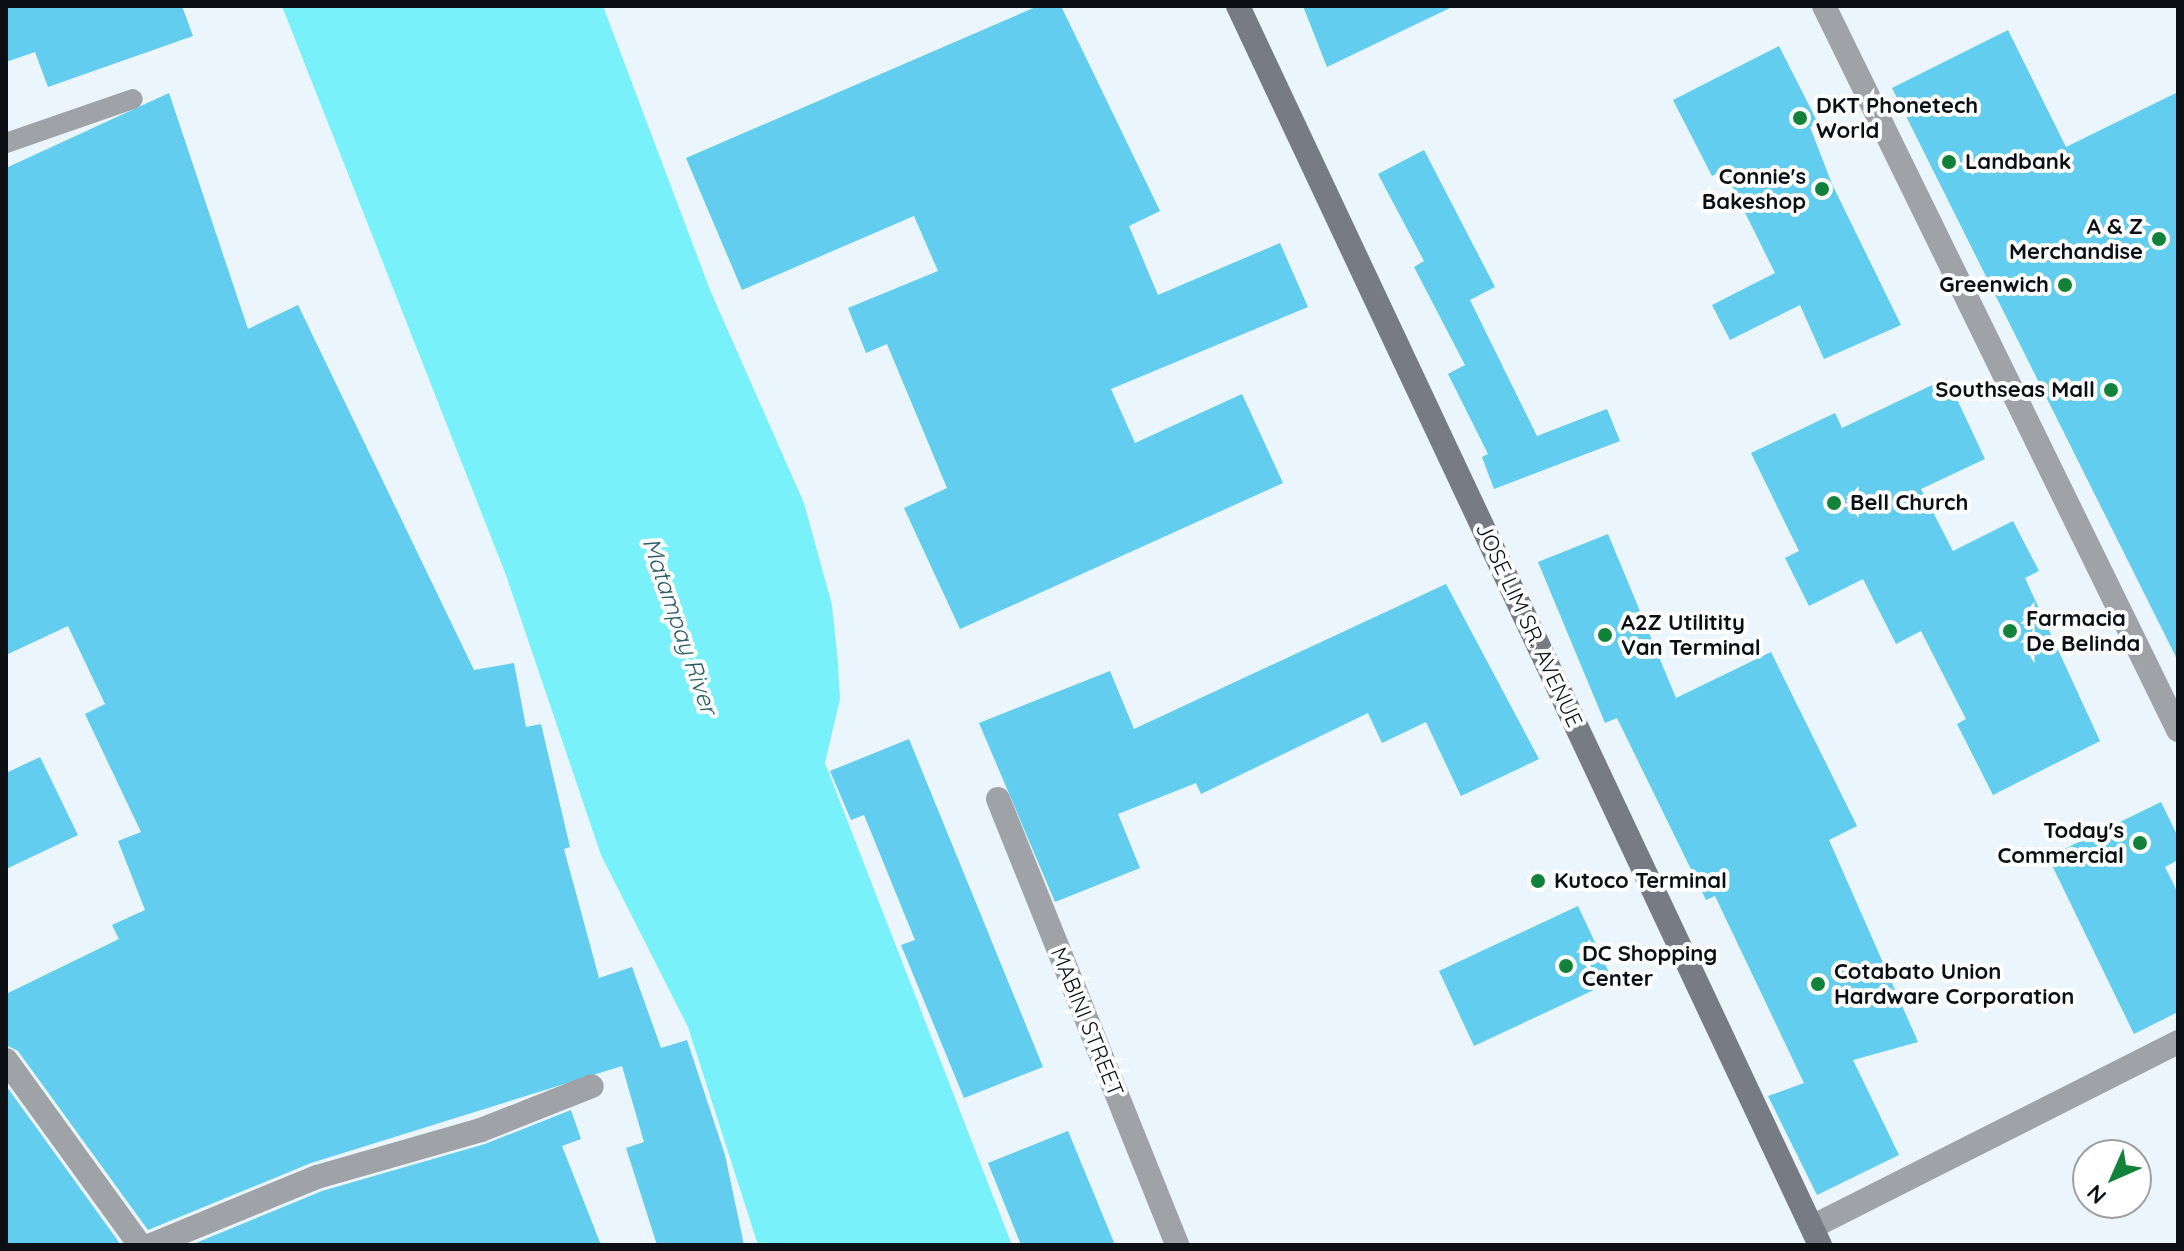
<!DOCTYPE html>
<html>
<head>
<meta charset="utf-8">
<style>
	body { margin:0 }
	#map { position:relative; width:2184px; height:1251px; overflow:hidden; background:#eaf5fd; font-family:Quicksand,sans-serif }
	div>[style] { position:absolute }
	.water>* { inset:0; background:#79f1fb }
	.building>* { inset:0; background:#62cdef }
	.service>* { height:20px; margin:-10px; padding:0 10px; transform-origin:10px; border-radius:10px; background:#9fa3a8 }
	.minor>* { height:24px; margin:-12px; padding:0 12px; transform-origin:12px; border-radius:12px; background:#9fa3a8 }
	.tertiary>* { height:24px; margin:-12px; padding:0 12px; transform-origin:12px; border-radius:12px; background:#9fa3a8 }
	.secondary>* { height:24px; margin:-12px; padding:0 12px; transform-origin:12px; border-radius:12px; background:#777c84 }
	.dots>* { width:22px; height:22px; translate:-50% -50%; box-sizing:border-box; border:4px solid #fff; border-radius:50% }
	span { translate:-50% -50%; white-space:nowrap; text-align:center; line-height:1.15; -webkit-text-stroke:8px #fff; paint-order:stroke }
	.poi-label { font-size:22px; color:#0c1014; font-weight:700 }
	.left { translate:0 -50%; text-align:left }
	.right { translate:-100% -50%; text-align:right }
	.street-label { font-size:22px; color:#0c1014 }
	.water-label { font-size:24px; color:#2b5f63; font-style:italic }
	.frame { position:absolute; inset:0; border:8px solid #0c1014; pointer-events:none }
	.north { position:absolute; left:2072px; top:1139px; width:80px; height:80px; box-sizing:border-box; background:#fff; border:2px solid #9e9fa1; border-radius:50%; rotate:225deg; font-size:22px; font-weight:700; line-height:32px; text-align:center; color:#0c1014 }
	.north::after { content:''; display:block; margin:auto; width:28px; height:36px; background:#12823a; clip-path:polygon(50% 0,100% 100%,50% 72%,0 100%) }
</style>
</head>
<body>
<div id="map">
	<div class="water">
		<i style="clip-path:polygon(282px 6px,603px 6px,710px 290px,804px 503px,832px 605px,838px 663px,840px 699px,825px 763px,1012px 1245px,758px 1245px,688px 1027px,601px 855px,506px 575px)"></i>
	</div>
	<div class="building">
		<i style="clip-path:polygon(6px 6px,182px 6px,193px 36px,48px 87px,35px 52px,6px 62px)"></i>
		<i style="clip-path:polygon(1038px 6px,1061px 6px,1160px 211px,1129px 226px,1158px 295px,1280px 243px,1308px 307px,1111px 389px,1135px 443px,1242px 394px,1283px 483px,960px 629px,904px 508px,947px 488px,887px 344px,866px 353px,848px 308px,938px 271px,914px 216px,742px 290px,686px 158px)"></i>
		<i style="clip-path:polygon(1303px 6px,1454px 6px,1327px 67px)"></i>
		<i style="clip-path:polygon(2008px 30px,2066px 147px,2178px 92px,2178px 661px,1892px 88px)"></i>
		<i style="clip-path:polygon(1779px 46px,1818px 123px,1810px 127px,1832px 184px,1901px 325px,1824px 359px,1800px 305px,1730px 340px,1712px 305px,1775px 273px,1724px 170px,1712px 176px,1673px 100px)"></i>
		<i style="clip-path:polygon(169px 93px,248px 329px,298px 305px,474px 670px,514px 663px,526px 727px,541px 724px,570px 847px,564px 849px,599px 978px,632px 967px,661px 1048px,687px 1040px,725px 1155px,744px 1245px,657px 1245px,626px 1148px,644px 1142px,622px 1066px,311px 1163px,148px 1230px,18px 1051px,6px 1045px,6px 994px,119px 939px,112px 925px,145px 910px,118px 841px,141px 832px,85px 714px,105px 704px,68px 626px,6px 655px,6px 168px)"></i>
		<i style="clip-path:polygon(1424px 150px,1495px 287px,1470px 300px,1537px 436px,1607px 409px,1620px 441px,1494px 489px,1482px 457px,1488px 454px,1448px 374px,1465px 365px,1414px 267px,1424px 261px,1378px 174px)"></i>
		<i style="clip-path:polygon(1947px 378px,1985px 459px,1921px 489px,1953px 551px,2013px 521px,2039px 571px,2025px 578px,2100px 741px,1993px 795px,1957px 724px,1966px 719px,1921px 631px,1896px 644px,1863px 579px,1809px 606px,1785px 558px,1799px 551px,1751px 453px,1835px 413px,1842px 428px)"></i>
		<i style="clip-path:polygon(1608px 534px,1676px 698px,1771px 652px,1857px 826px,1829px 840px,1918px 1042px,1853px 1060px,1899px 1155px,1817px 1195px,1768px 1096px,1804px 1083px,1715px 896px,1706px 900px,1617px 718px,1605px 723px,1538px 562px)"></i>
		<i style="clip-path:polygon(1446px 584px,1539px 759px,1461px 796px,1426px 722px,1382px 743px,1368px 713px,1201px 794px,1196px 783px,1118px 814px,1140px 868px,1055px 902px,979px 723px,1110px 671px,1134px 729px)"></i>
		<i style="clip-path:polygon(909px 739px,1043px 1067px,964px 1098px,901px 945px,915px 940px,864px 815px,851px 820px,830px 771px)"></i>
		<i style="clip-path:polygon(40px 757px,78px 835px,6px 869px,6px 773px)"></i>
		<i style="clip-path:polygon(2161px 802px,2178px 837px,2178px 860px,2165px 867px,2178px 893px,2178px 1012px,2134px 1034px,2048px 857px)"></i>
		<i style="clip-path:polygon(1578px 906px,1613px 981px,1474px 1046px,1439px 971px)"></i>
		<i style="clip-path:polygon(6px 1087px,7px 1087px,121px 1245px,6px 1245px)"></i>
		<i style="clip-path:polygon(571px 1110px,581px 1139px,562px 1146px,601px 1245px,191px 1245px,322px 1191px,485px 1144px)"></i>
		<i style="clip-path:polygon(1068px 1131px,1115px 1245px,1021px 1245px,988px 1163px)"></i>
	</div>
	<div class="service">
		<i style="left:6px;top:143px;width:134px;rotate:-19.1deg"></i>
	</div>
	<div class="minor">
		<i style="left:998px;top:799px;width:481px;rotate:68.1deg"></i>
		<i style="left:6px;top:1060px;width:228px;rotate:54.1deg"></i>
		<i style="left:1812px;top:1227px;width:410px;rotate:-26.8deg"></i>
		<i style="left:151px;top:1245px;width:179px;rotate:-22.3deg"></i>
		<i style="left:317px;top:1177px;width:171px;rotate:-16deg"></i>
		<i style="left:481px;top:1130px;width:119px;rotate:-21.6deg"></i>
	</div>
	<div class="tertiary">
		<i style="left:1824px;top:6px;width:806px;rotate:63.94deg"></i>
	</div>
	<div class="secondary">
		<i style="left:1238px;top:6px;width:1369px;rotate:64.84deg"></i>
	</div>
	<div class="dots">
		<i style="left:1800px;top:118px;background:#12823a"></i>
		<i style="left:1949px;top:162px;background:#12823a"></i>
		<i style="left:1822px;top:189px;background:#12823a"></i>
		<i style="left:2159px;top:239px;background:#12823a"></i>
		<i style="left:2065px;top:285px;background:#12823a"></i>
		<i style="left:2111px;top:390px;background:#12823a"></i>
		<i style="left:1834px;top:503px;background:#12823a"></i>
		<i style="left:2010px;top:631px;background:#12823a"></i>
		<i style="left:1605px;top:635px;background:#12823a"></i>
		<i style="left:2140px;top:843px;background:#12823a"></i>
		<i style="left:1538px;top:881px;background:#12823a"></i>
		<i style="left:1566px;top:966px;background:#12823a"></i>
		<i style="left:1818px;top:984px;background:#12823a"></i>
	</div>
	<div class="poi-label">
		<span class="left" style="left:1816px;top:118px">DKT Phonetech<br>World</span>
		<span class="left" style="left:1965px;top:162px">Landbank</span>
		<span class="right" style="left:1806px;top:189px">Connie's<br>Bakeshop</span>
		<span class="right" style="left:2143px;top:239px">A &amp; Z<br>Merchandise</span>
		<span class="right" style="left:2049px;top:285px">Greenwich</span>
		<span class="right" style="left:2095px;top:390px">Southseas Mall</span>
		<span class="left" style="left:1850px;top:503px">Bell Church</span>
		<span class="left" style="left:2026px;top:631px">Farmacia<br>De Belinda</span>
		<span class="left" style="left:1621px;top:635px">A2Z Utilitity<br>Van Terminal</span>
		<span class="right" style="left:2124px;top:843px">Today's<br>Commercial</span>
		<span class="left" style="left:1554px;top:881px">Kutoco Terminal</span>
		<span class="left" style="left:1582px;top:966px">DC Shopping<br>Center</span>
		<span class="left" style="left:1834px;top:984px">Cotabato Union<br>Hardware Corporation</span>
	</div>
	<div class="street-label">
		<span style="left:1529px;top:625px;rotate:65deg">JOSE LIM SR. AVENUE</span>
		<span style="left:1087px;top:1022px;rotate:68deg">MABINI STREET</span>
	</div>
	<div class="water-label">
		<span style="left:680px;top:626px;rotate:71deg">Matampay River</span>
	</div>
	<div class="frame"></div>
	<div class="north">N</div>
</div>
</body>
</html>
